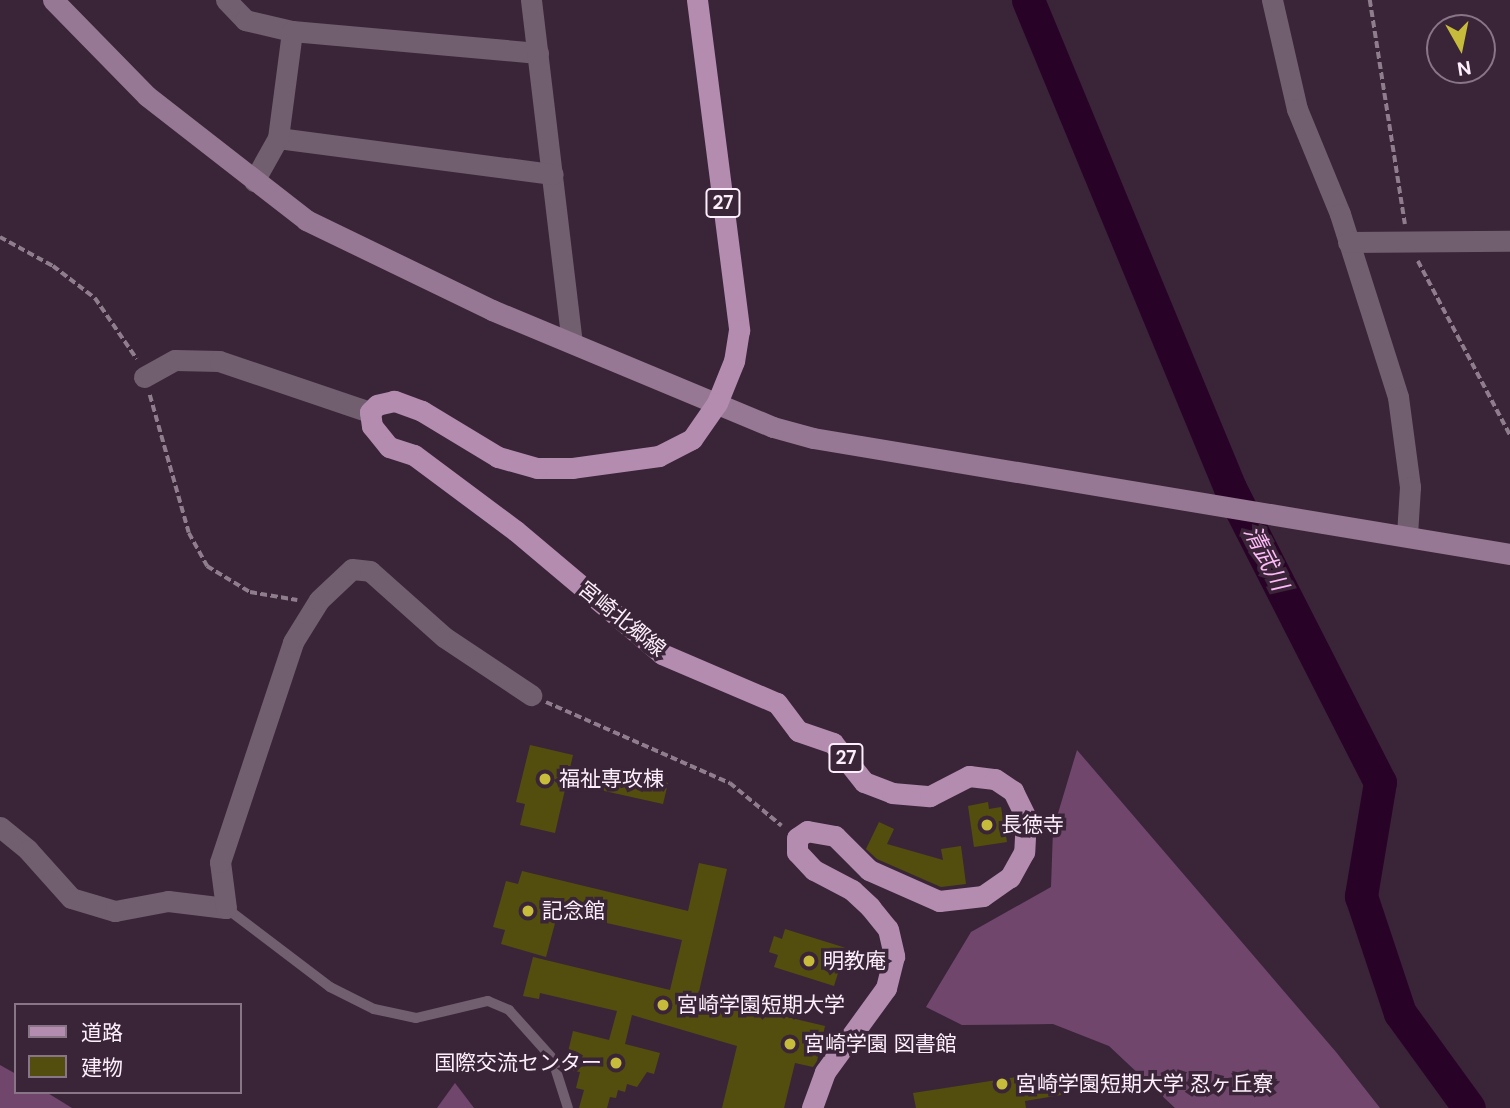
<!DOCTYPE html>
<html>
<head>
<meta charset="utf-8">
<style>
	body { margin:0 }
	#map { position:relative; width:1510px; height:1108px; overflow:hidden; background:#3a2538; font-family:"DM Sans","Noto Sans JP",sans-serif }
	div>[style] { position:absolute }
	.forest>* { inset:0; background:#71466d }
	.river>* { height:33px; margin:-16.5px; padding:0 16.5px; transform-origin:16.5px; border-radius:16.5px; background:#290327 }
	.building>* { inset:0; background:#544e0e }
	.path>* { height:3.5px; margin-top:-1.75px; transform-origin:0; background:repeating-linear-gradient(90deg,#8f7d8d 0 7px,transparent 0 10.5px) }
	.lane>* { height:10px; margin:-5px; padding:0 5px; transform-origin:5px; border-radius:5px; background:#715e6f }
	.street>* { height:21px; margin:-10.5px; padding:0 10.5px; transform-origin:10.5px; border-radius:10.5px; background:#715e6f }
	.secondary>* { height:21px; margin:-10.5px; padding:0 10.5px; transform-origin:10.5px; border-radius:10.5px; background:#977894 }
	.primary>* { height:21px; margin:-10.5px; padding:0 10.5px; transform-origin:10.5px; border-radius:10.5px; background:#b48cb0 }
	.dots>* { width:19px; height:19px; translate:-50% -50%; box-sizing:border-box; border:4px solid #3a2538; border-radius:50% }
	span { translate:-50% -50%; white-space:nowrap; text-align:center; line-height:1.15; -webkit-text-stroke:7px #3a2538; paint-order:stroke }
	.shield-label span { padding:2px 5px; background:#3a2538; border:2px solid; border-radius:5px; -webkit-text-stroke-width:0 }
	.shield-label { font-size:19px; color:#fceefa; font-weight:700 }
	.street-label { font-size:21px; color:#fceefa }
	.poi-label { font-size:21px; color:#fceefa }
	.left { translate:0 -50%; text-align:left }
	.right { translate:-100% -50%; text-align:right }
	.water-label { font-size:23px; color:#ffbbf8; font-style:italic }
	.legend { position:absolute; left:14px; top:1003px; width:228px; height:91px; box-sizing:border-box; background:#3a2538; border:2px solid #887586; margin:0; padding:9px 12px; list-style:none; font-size:21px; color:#fceefa }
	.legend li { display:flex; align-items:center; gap:14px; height:35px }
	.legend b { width:35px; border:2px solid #887586 }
	.north { position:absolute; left:1426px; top:14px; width:70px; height:70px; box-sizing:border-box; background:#3a2538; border:2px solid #887586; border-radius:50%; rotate:171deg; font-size:19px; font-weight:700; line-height:28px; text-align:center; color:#fceefa }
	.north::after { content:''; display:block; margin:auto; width:24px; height:32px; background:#c7bb3c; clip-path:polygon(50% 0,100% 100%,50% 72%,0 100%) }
</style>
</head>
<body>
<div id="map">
	<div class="forest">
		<i style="clip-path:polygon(1077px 750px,1336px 1052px,1380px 1108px,1175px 1108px,1109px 1046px,1053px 1024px,962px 1025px,926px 1007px,971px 932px,1051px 887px,1053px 830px)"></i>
		<i style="clip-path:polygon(0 1065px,16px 1074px,16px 1092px,46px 1092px,72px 1108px,0 1108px)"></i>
		<i style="clip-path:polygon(455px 1083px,474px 1108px,437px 1108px)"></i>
	</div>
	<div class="river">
		<i style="left:1028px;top:0;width:528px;rotate:67.51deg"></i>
		<i style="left:1230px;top:488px;width:330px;rotate:63deg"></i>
		<i style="left:1380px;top:782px;width:116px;rotate:99.5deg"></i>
		<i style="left:1361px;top:896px;width:123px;rotate:71.6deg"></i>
		<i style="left:1400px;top:1013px;width:117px;rotate:54deg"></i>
	</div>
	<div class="building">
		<i style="clip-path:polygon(530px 745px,573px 755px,555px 833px,520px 825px,525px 804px,516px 802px)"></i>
		<i style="clip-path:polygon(605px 769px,668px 783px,663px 804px,600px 790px)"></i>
		<i style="clip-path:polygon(988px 802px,989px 809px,1001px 807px,1007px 842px,974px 847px,968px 806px)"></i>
		<i style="clip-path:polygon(879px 822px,894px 829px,887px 844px,943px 860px,941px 849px,961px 846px,966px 884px,941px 887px,877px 859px,866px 849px)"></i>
		<i style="clip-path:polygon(699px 863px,727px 869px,698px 996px,825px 1026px,817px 1061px,813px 1067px,795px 1063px,784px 1108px,722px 1108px,737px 1046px,632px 1015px,625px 1044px,660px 1053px,654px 1074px,647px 1072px,637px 1087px,627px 1084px,625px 1092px,618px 1090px,616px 1098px,610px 1097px,607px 1108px,579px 1108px,584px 1090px,576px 1088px,580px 1072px,573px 1071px,578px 1055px,568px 1052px,573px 1031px,609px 1040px,617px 1011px,540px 993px,539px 999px,523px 996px,533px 957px,670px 990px,682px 940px,558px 912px,546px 957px,501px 944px,505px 930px,493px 927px,506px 881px,518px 884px,522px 871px,688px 911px)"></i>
		<i style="clip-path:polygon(785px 929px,846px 948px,834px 986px,774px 967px,778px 955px,769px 952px,774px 936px,782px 939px)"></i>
		<i style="clip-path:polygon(1030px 1075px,1031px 1082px,1064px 1077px,1067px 1094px,1025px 1101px,1026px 1108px,916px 1108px,913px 1093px)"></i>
	</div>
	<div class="path">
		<i style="left:1370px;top:0;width:227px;rotate:81.1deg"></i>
		<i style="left:0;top:237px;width:60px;rotate:28.7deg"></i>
		<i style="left:53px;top:266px;width:53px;rotate:37.3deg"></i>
		<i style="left:95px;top:298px;width:74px;rotate:55.5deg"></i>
		<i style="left:1418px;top:261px;width:197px;rotate:62.1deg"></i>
		<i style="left:150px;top:395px;width:143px;rotate:74.2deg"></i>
		<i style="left:189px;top:533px;width:38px;rotate:61deg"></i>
		<i style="left:207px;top:566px;width:50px;rotate:31.2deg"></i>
		<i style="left:250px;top:592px;width:48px;rotate:9.7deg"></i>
		<i style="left:546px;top:702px;width:201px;rotate:23.8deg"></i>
		<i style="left:730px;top:783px;width:67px;rotate:39.6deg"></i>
	</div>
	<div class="lane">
		<i style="left:226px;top:908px;width:131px;rotate:37.2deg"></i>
		<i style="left:330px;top:987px;width:49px;rotate:26.6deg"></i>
		<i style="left:374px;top:1009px;width:43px;rotate:12.1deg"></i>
		<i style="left:416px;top:1018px;width:74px;rotate:-13.3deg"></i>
		<i style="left:488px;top:1001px;width:23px;rotate:23deg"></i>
		<i style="left:509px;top:1010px;width:64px;rotate:48.1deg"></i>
		<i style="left:552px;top:1058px;width:52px;rotate:72.3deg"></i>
	</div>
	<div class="street">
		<i style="left:226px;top:0;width:28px;rotate:46deg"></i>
		<i style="left:245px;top:20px;width:48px;rotate:13.2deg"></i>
		<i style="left:292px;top:31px;width:247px;rotate:5.1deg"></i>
		<i style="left:531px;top:0;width:345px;rotate:83.2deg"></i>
		<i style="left:1272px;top:0;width:112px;rotate:77.1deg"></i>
		<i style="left:1297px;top:109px;width:113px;rotate:67.7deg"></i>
		<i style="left:1340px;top:214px;width:192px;rotate:72.4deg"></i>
		<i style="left:1398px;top:397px;width:91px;rotate:82.4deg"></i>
		<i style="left:1410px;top:487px;width:48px;rotate:93.6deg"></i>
		<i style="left:278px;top:138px;width:277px;rotate:7.5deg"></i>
		<i style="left:254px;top:181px;width:49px;rotate:-60.8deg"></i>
		<i style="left:278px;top:138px;width:108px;rotate:-82.5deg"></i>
		<i style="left:1348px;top:242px;width:162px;rotate:-0.4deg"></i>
		<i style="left:144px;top:377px;width:35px;rotate:-29deg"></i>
		<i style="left:175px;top:360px;width:44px;rotate:1.3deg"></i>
		<i style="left:219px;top:361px;width:159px;rotate:18.7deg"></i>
		<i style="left:0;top:827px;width:36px;rotate:39deg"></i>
		<i style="left:28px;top:850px;width:64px;rotate:48.1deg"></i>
		<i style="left:71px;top:898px;width:46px;rotate:16.5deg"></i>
		<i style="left:115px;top:911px;width:54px;rotate:-10.7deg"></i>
		<i style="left:168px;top:901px;width:58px;rotate:6.9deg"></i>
		<i style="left:226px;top:908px;width:46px;rotate:-97.4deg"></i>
		<i style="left:220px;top:862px;width:232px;rotate:-71.6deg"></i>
		<i style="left:293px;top:642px;width:49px;rotate:-58.2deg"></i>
		<i style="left:319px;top:600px;width:45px;rotate:-43.2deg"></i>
		<i style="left:352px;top:569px;width:18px;rotate:6deg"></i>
		<i style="left:370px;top:571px;width:99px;rotate:41.7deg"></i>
		<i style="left:444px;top:637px;width:105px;rotate:33.7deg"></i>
	</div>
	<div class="secondary">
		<i style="left:53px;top:0;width:134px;rotate:45.6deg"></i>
		<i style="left:147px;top:96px;width:202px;rotate:37.9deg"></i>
		<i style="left:306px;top:220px;width:207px;rotate:25.8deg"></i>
		<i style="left:492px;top:310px;width:304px;rotate:22.6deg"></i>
		<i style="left:773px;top:427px;width:41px;rotate:15.4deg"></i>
		<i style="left:813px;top:438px;width:707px;rotate:9.45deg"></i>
	</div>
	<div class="primary">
		<i style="left:697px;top:0;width:333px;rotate:82.7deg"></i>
		<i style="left:739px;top:330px;width:31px;rotate:99deg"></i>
		<i style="left:734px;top:361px;width:45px;rotate:112deg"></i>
		<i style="left:717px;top:403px;width:44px;rotate:124.8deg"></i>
		<i style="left:692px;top:439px;width:37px;rotate:153deg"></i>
		<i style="left:659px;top:456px;width:87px;rotate:172.1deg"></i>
		<i style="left:573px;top:468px;width:36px;rotate:180deg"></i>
		<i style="left:537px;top:468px;width:41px;rotate:-164.2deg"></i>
		<i style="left:498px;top:457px;width:89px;rotate:-148.8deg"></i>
		<i style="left:422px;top:411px;width:30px;rotate:-160deg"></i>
		<i style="left:394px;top:401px;width:17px;rotate:167deg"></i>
		<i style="left:377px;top:405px;width:10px;rotate:135deg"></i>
		<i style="left:370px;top:412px;width:14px;rotate:82deg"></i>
		<i style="left:372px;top:426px;width:27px;rotate:51deg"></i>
		<i style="left:389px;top:447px;width:26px;rotate:18deg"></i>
		<i style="left:414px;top:455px;width:127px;rotate:36.7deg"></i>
		<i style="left:516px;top:531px;width:191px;rotate:40.1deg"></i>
		<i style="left:662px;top:654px;width:125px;rotate:23.1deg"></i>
		<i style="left:777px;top:703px;width:35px;rotate:53deg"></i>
		<i style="left:798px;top:731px;width:37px;rotate:19deg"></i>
		<i style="left:833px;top:743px;width:50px;rotate:51.5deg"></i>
		<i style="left:864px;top:782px;width:30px;rotate:21deg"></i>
		<i style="left:892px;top:793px;width:38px;rotate:5deg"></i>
		<i style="left:930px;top:796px;width:44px;rotate:-27.1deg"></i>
		<i style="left:969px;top:776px;width:26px;rotate:7deg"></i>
		<i style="left:995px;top:779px;width:22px;rotate:34deg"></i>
		<i style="left:1013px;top:791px;width:30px;rotate:64deg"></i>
		<i style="left:1026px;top:818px;width:34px;rotate:93deg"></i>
		<i style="left:1024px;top:852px;width:29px;rotate:119deg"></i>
		<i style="left:1010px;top:877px;width:33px;rotate:145deg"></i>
		<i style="left:983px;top:896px;width:44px;rotate:173.5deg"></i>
		<i style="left:939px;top:901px;width:77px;rotate:-156.1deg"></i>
		<i style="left:869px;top:870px;width:48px;rotate:-135deg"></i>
		<i style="left:835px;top:836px;width:28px;rotate:-170deg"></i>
		<i style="left:807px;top:831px;width:12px;rotate:145deg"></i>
		<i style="left:797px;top:838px;width:14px;rotate:90deg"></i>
		<i style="left:797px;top:852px;width:25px;rotate:47deg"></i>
		<i style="left:814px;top:870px;width:43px;rotate:27.8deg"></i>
		<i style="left:852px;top:890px;width:25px;rotate:43deg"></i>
		<i style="left:870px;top:907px;width:28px;rotate:51deg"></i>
		<i style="left:888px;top:929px;width:28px;rotate:77deg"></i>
		<i style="left:894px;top:956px;width:33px;rotate:104deg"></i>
		<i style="left:886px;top:988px;width:104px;rotate:126deg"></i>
		<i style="left:825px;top:1072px;width:38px;rotate:110deg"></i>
	</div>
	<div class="dots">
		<i style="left:545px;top:779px;background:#c7bb3c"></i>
		<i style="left:987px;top:825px;background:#c7bb3c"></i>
		<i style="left:528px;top:911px;background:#c7bb3c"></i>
		<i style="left:809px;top:961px;background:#c7bb3c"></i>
		<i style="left:663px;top:1005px;background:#c7bb3c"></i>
		<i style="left:790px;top:1044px;background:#c7bb3c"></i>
		<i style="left:616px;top:1063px;background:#c7bb3c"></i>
		<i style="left:1002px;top:1084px;background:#c7bb3c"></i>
	</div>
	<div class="shield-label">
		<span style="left:723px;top:203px">27</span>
		<span style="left:846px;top:758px">27</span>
	</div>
	<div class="street-label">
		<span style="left:622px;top:619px;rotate:39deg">宮崎北郷線</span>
	</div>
	<div class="poi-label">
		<span class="left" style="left:559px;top:779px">福祉専攻棟</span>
		<span class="left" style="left:1001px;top:825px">長徳寺</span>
		<span class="left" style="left:542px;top:911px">記念館</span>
		<span class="left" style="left:823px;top:961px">明教庵</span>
		<span class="left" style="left:677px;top:1005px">宮崎学園短期大学</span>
		<span class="left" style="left:804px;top:1044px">宮崎学園 図書館</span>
		<span class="right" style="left:602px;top:1063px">国際交流センター</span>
		<span class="left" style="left:1016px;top:1084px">宮崎学園短期大学 忍ヶ丘寮</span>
	</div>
	<div class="water-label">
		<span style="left:1266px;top:558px;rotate:63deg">清武川</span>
	</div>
	<ul class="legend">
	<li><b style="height:9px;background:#b48cb0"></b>道路</li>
	<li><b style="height:19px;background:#544e0e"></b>建物</li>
	</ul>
	<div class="north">N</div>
</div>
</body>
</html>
